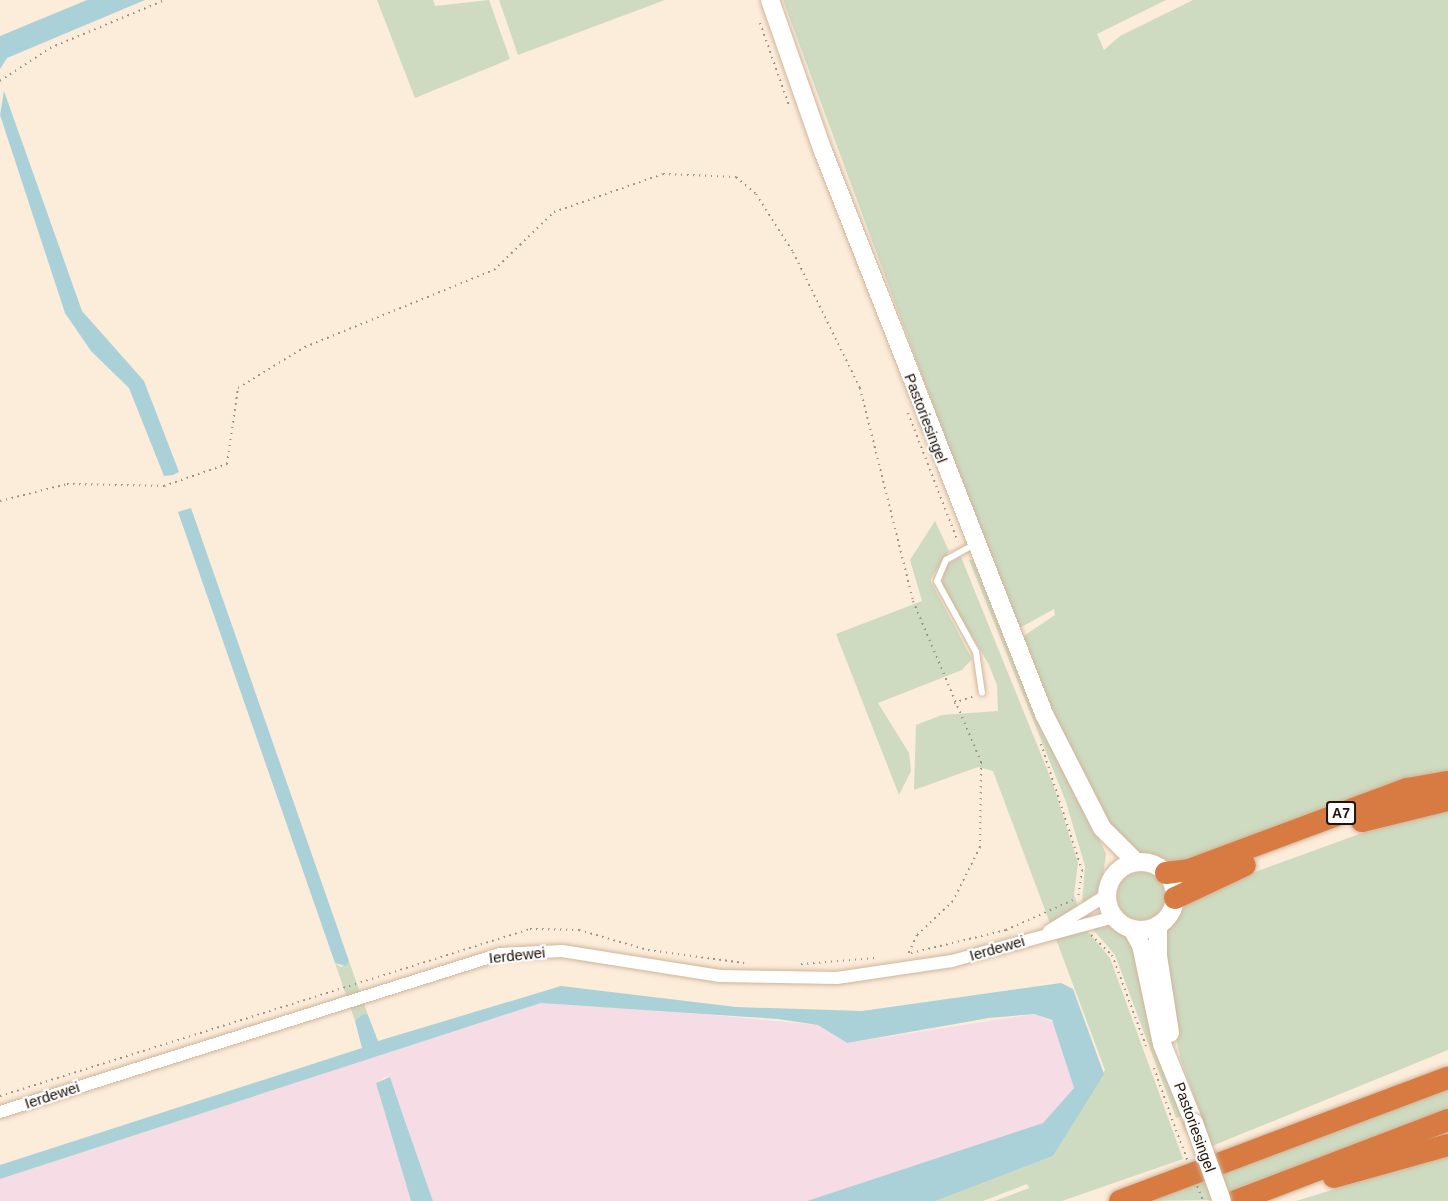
<!DOCTYPE html>
<html>
<head>
<meta charset="utf-8">
<style>
	body { margin:0 }
	#map { position:relative; width:1448px; height:1201px; overflow:hidden; background:#fcecda; font-family:Helvetica,sans-serif }
	div>[style] { position:absolute }
	.industrial>* { inset:0; background:#f6dde5 }
	.green>* { inset:0; background:#cedbc1 }
	.round { border-radius:50% }
	.water>* { inset:0; background:#abd1d8 }
	.path>* { height:2px; margin-top:-1px; transform-origin:0; background:repeating-linear-gradient(90deg,#9d8f81 0 1.5px,transparent 0 6px) }
	.roads { filter:drop-shadow(0 0 2px #cfb599) drop-shadow(0 0 2px #cfb599) }
	.lane>* { height:6px; margin:-3px; padding:0 3px; transform-origin:3px; border-radius:3px; background:#fff }
	.street>* { height:12px; margin:-6px; padding:0 6px; transform-origin:6px; border-radius:6px; background:#fff }
	.secondary>* { height:18px; margin:-9px; padding:0 9px; transform-origin:9px; border-radius:9px; background:#fff }
	.secondary>.ring { margin:-9px; padding:0; box-sizing:content-box; background:none; border:18px solid #fff; border-radius:50% }
	.highway>* { height:22px; margin:-11px; padding:0 11px; transform-origin:11px; border-radius:11px; background:#d87b42 }
	.path-bridge>* { height:2px; margin-top:-1px; transform-origin:0; background:repeating-linear-gradient(90deg,#9d8f81 0 1.5px,transparent 0 6px) }
	.bridges { filter:drop-shadow(0 0 2px #cfb599) drop-shadow(0 0 2px #cfb599) }
	.secondary-bridge>* { height:18px; margin:-9px; padding:0 9px; transform-origin:9px; border-radius:9px; background:#fff }
	span { translate:-50% -50%; white-space:nowrap; text-align:center; line-height:1.15; -webkit-text-stroke:4.5px #fcfcfc; paint-order:stroke }
	.shield-label span { padding:2px 4px; background:#fcfcfc; border:2px solid; border-radius:4px; -webkit-text-stroke-width:0 }
	.shield-label { font-size:14px; color:#1e140a; font-weight:700 }
	.street-label { font-size:15px; color:#1e140a }
</style>
</head>
<body>
<div id="map">
	<div class="industrial">
		<i style="clip-path:polygon(565px 1001px,818px 1025px,847px 1043px,1034px 1014px,1055px 1023px,1074px 1088px,1043px 1123px,807px 1201px,433px 1201px,390px 1077px,385px 1077px,376px 1083px,411px 1201px,0 1201px,0 1179px,541px 1003px)"></i>
	</div>
	<div class="green">
		<i style="clip-path:polygon(377px 0,433px 0,435px 6px,489px 0,510px 59px,415px 98px)"></i>
		<i style="clip-path:polygon(499px 0,665px 0,518px 55px)"></i>
		<i style="clip-path:polygon(783px 0,1166px 0,1097px 34px,1104px 50px,1120px 36px,1193px 0,1448px 0,1448px 774px,1169px 865px,1130px 850px,1116px 835px,1063px 743px,1022px 637px,1055px 615px,1054px 609px,1016px 630px)"></i>
		<i style="clip-path:polygon(935px 521px,949px 551px,930px 580px,972px 659px,962px 670px,878px 703px,909px 753px,911px 771px,899px 795px,836px 634px,922px 601px,910px 560px)"></i>
		<i style="clip-path:polygon(961px 557px,1053px 784px,1078px 863px,1074px 895px,1085px 928px,1110px 958px,1183px 1159px,1062px 1201px,995px 1201px,1029px 1188px,1027px 1184px,983px 1201px,936px 1201px,1053px 1156px,1105px 1070px,993px 771px,978px 767px,914px 790px,916px 725px,942px 715px,998px 711px,997px 685px,988px 663px,942px 586px,945px 565px)"></i>
		<i style="clip-path:polygon(969px 560px,974px 560px,1106px 854px,1101px 889px,1082px 904px,1085px 866px,1066px 802px)"></i>
		<i style="clip-path:polygon(1448px 810px,1448px 1050px,1212px 1146px,1180px 1057px,1165px 984px,1163px 933px,1175px 915px,1200px 892px,1365px 832px)"></i>
		<i class="round" style="left:1117px;top:872px;width:48px;height:48px"></i>
		<i style="clip-path:polygon(1111px 924px,1130px 936px,1182px 1116px,1176px 1118px,1115px 955px,1090px 926px)"></i>
		<i style="clip-path:polygon(349px 961px,368px 1015px,355px 1021px,335px 963px,341px 967px)"></i>
		<i style="clip-path:polygon(1448px 1087px,1448px 1110px,1211px 1200px,1142px 1201px)"></i>
		<i style="clip-path:polygon(1448px 1154px,1448px 1201px,1296px 1201px,1394px 1171px)"></i>
	</div>
	<div class="water">
		<i style="clip-path:polygon(87px 0,145px 0,7px 58px,0 69px,0 36px)"></i>
		<i style="clip-path:polygon(4px 91px,82px 311px,144px 381px,179px 472px,173px 475px,164px 476px,129px 388px,91px 351px,65px 313px,0 115px)"></i>
		<i style="clip-path:polygon(191px 508px,349px 961px,346px 966px,335px 963px,178px 512px)"></i>
		<i style="clip-path:polygon(1061px 983px,1073px 989px,1104px 1074px,1053px 1156px,936px 1201px,807px 1201px,1043px 1123px,1074px 1088px,1052px 1020px,1034px 1014px,989px 1018px,847px 1043px,818px 1025px,778px 1019px,541px 1003px,0 1179px,0 1165px,362px 1048px,355px 1021px,363px 1014px,368px 1015px,378px 1041px,561px 986px,736px 1007px,862px 1011px)"></i>
		<i style="clip-path:polygon(390px 1077px,405px 1121px,433px 1201px,411px 1201px,376px 1083px)"></i>
	</div>
	<div class="path">
		<i style="left:760px;top:23px;width:90px;rotate:70.6deg"></i>
		<i style="left:0;top:81px;width:60px;rotate:-33.4deg"></i>
		<i style="left:50px;top:48px;width:125px;rotate:-22.7deg"></i>
		<i style="left:908px;top:413px;width:138px;rotate:68.8deg"></i>
		<i style="left:0;top:501px;width:69px;rotate:-14.2deg"></i>
		<i style="left:67px;top:484px;width:97px;rotate:1.2deg"></i>
		<i style="left:164px;top:486px;width:67px;rotate:-19.2deg"></i>
		<i style="left:227px;top:464px;width:77px;rotate:-81.8deg"></i>
		<i style="left:238px;top:388px;width:79px;rotate:-31.5deg"></i>
		<i style="left:305px;top:347px;width:204px;rotate:-22.2deg"></i>
		<i style="left:494px;top:270px;width:83px;rotate:-44deg"></i>
		<i style="left:554px;top:212px;width:115px;rotate:-19.2deg"></i>
		<i style="left:663px;top:174px;width:73px;rotate:2.4deg"></i>
		<i style="left:736px;top:177px;width:26px;rotate:40deg"></i>
		<i style="left:756px;top:194px;width:69px;rotate:57.5deg"></i>
		<i style="left:793px;top:252px;width:152px;rotate:63.8deg"></i>
		<i style="left:860px;top:388px;width:219px;rotate:76deg"></i>
		<i style="left:913px;top:601px;width:175px;rotate:67.1deg"></i>
		<i style="left:981px;top:762px;width:85px;rotate:90.7deg"></i>
		<i style="left:980px;top:847px;width:60px;rotate:116.6deg"></i>
		<i style="left:953px;top:901px;width:50px;rotate:136.6deg"></i>
		<i style="left:917px;top:935px;width:21px;rotate:115deg"></i>
		<i style="left:954px;top:703px;width:21px;rotate:-19deg"></i>
		<i style="left:1041px;top:744px;width:133px;rotate:72deg"></i>
		<i style="left:1082px;top:870px;width:29px;rotate:98deg"></i>
		<i style="left:1091px;top:935px;width:29px;rotate:44deg"></i>
		<i style="left:1112px;top:955px;width:97px;rotate:69.5deg"></i>
		<i style="left:911px;top:953px;width:98px;rotate:-13.6deg"></i>
		<i style="left:1006px;top:930px;width:73px;rotate:-24.1deg"></i>
		<i style="left:801px;top:964px;width:75px;rotate:-4.6deg"></i>
		<i style="left:1154px;top:1068px;width:66px;rotate:70.5deg"></i>
		<i style="left:0;top:1096px;width:556px;rotate:-17.49deg"></i>
		<i style="left:530px;top:929px;width:49px;rotate:1.2deg"></i>
		<i style="left:579px;top:930px;width:72px;rotate:16.2deg"></i>
		<i style="left:648px;top:950px;width:97px;rotate:7.7deg"></i>
	</div>
	<div class="roads">
		<div class="lane">
			<i style="left:975px;top:544px;width:33px;rotate:151deg"></i>
			<i style="left:946px;top:560px;width:23px;rotate:113deg"></i>
			<i style="left:937px;top:581px;width:81px;rotate:61.2deg"></i>
			<i style="left:976px;top:652px;width:41px;rotate:81.7deg"></i>
		</div>
		<div class="street">
			<i style="left:1049px;top:931px;width:68px;rotate:-31.8deg"></i>
			<i style="left:0;top:1112px;width:524px;rotate:-17.54deg"></i>
			<i style="left:500px;top:954px;width:62px;rotate:-2.8deg"></i>
			<i style="left:562px;top:951px;width:160px;rotate:9deg"></i>
			<i style="left:720px;top:976px;width:117px;rotate:1deg"></i>
			<i style="left:837px;top:978px;width:116px;rotate:-8.4deg"></i>
			<i style="left:952px;top:961px;width:168px;rotate:-15.2deg"></i>
		</div>
		<div class="secondary">
			<i style="left:770px;top:0;width:160px;rotate:70.7deg"></i>
			<i style="left:823px;top:151px;width:605px;rotate:68.57deg"></i>
			<i style="left:1044px;top:714px;width:128px;rotate:63deg"></i>
			<i style="left:1102px;top:828px;width:48px;rotate:45deg"></i>
			<i class="ring" style="left:1107px;top:862px;width:50px;height:50px"></i>
			<i style="left:1158px;top:925px;width:31px;rotate:90deg"></i>
			<i style="left:1158px;top:956px;width:78px;rotate:81.1deg"></i>
			<i style="left:1132px;top:929px;width:18px;rotate:61deg"></i>
			<i style="left:1141px;top:945px;width:101px;rotate:78deg"></i>
			<i style="left:1162px;top:1044px;width:85px;rotate:67.9deg"></i>
		</div>
		<div class="highway">
			<i style="left:1362px;top:821px;width:89px;rotate:-13.7deg"></i>
			<i style="left:1166px;top:873px;width:23px;rotate:-7deg"></i>
			<i style="left:1189px;top:870px;width:233px;rotate:-20.4deg"></i>
			<i style="left:1407px;top:789px;width:42px;rotate:-9.7deg"></i>
			<i style="left:1175px;top:898px;width:77px;rotate:-25.2deg"></i>
			<i style="left:1334px;top:1177px;width:118px;rotate:-15.7deg"></i>
			<i style="left:1120px;top:1201px;width:350px;rotate:-20.6deg"></i>
			<i style="left:1236px;top:1201px;width:227px;rotate:-20.9deg"></i>
		</div>
	</div>
	<div class="path-bridge">
		<i style="left:1176px;top:1130px;width:76px;rotate:69.2deg"></i>
	</div>
	<div class="bridges">
		<div class="secondary-bridge">
			<i style="left:1194px;top:1123px;width:83px;rotate:70.3deg"></i>
		</div>
	</div>
	<div class="shield-label">
		<span style="left:1341px;top:813px">A7</span>
	</div>
	<div class="street-label">
		<span style="left:926px;top:418px;rotate:69deg">Pastoriesingel</span>
		<span style="left:997px;top:948px;rotate:-16deg">Ierdewei</span>
		<span style="left:517px;top:955px;rotate:-6deg">Ierdewei</span>
		<span style="left:52px;top:1095px;rotate:-18deg">Ierdewei</span>
		<span style="left:1195px;top:1127px;rotate:70deg">Pastoriesingel</span>
	</div>
</div>
</body>
</html>
